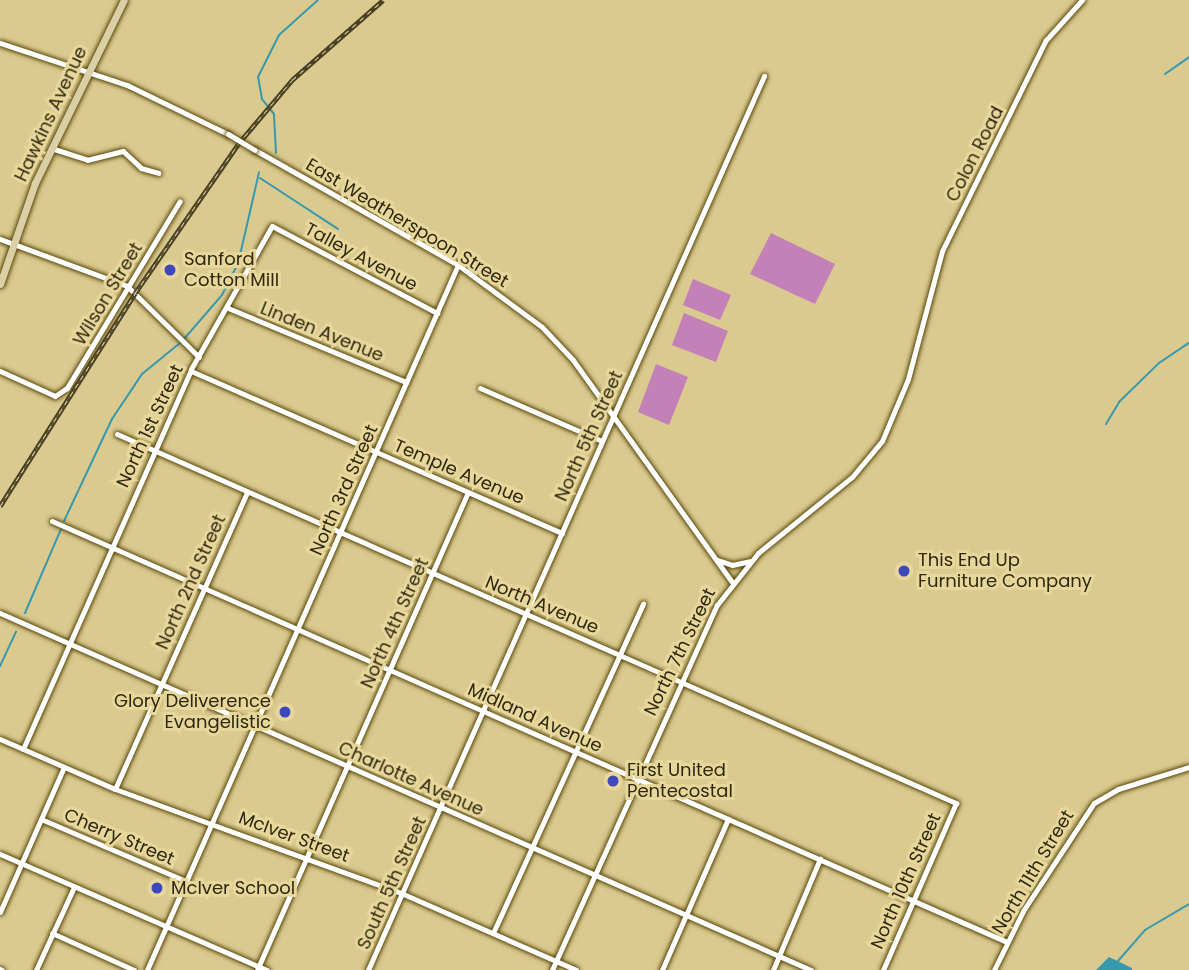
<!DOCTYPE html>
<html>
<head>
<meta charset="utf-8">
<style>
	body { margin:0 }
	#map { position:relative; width:1189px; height:970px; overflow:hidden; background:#dbca8f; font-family:Poppins,sans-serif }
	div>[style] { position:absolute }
	.green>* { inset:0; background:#c381b7 }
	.water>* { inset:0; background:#3799ad }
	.stream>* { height:2px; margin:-1px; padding:0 1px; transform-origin:1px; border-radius:1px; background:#3799ad }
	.roads { filter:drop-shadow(0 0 2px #584809) drop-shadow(0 0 2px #584809) }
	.minor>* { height:5px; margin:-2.5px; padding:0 2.5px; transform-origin:2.5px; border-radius:2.5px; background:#fff }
	.major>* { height:7px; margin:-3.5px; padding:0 3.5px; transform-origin:3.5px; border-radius:3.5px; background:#dbcfa6 }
	.rail>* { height:4.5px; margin-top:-2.25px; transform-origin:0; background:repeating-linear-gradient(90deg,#e8d79b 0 5px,#494123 0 10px); box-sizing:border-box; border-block:2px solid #494123 }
	.bridges { filter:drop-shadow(0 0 2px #584809) drop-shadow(0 0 2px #584809) }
	.minor-bridge>* { height:5px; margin:-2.5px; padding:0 2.5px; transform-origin:2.5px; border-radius:2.5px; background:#fff }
	.dots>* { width:19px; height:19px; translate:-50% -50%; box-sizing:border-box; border:4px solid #e8d79b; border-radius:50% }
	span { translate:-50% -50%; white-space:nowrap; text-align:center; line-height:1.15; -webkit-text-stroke:6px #e8d79b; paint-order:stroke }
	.street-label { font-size:18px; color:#2f2810 }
	.poi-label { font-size:18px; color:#2f2810 }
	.left { translate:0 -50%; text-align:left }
	.right { translate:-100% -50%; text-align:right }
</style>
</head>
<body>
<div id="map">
	<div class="green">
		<i style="clip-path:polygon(771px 233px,835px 264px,815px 304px,750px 274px)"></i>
		<i style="clip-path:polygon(693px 279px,731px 295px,720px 320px,683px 305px)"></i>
		<i style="clip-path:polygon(684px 313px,728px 331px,716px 362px,672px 345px)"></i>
		<i style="clip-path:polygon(656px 364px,688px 377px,669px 425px,638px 412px)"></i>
	</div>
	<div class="water">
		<i style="clip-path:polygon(1109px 957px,1132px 968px,1132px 970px,1096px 970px)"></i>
	</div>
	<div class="stream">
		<i style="left:1165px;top:74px;width:29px;rotate:-35deg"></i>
		<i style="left:276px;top:153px;width:39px;rotate:-93deg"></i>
		<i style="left:274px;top:114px;width:19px;rotate:-129deg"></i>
		<i style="left:262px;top:99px;width:22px;rotate:-100deg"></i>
		<i style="left:258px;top:77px;width:47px;rotate:-63.4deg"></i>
		<i style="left:279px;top:35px;width:52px;rotate:-41.9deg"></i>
		<i style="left:260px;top:178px;width:93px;rotate:33.2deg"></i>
		<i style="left:184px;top:339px;width:58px;rotate:-49.2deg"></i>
		<i style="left:222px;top:295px;width:35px;rotate:-63deg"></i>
		<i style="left:238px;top:264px;width:94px;rotate:-77.1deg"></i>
		<i style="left:1106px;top:424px;width:26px;rotate:-59deg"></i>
		<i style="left:1119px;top:402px;width:56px;rotate:-44.3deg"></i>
		<i style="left:1159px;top:363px;width:36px;rotate:-34deg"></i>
		<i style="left:64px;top:521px;width:113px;rotate:-64.8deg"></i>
		<i style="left:112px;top:419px;width:54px;rotate:-56.3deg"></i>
		<i style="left:142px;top:374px;width:49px;rotate:-39.2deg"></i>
		<i style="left:25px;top:613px;width:91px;rotate:-66.8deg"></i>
		<i style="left:0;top:666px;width:38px;rotate:-65deg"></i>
		<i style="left:1118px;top:961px;width:41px;rotate:-48.9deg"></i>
		<i style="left:1145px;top:930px;width:51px;rotate:-30.6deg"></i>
	</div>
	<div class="roads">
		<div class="minor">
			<i style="left:0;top:43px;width:134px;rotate:18.3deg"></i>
			<i style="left:127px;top:85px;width:112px;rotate:25.9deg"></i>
			<i style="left:51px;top:148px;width:38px;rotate:18deg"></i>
			<i style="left:87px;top:160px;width:37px;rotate:-14deg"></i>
			<i style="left:123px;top:151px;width:25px;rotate:43deg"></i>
			<i style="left:141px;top:168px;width:18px;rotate:16deg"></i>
			<i style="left:255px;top:150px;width:233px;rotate:29.5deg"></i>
			<i style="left:458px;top:265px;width:104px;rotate:36.4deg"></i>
			<i style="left:542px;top:327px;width:45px;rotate:46.8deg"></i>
			<i style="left:573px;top:360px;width:273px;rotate:54.4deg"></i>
			<i style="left:0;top:239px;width:135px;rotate:20.3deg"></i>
			<i style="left:127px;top:286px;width:101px;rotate:44.6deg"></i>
			<i style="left:228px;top:308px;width:193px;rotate:22.6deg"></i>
			<i style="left:0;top:371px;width:60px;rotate:24.4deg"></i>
			<i style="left:55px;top:396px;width:14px;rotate:-34deg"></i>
			<i style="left:67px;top:388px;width:218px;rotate:-58.9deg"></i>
			<i style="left:191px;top:371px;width:405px;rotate:23.6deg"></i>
			<i style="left:480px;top:388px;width:133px;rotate:23.5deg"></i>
			<i style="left:117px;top:434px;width:917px;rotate:23.74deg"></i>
			<i style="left:956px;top:803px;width:182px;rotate:113.6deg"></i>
			<i style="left:52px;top:521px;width:1044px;rotate:23.79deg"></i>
			<i style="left:717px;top:560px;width:16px;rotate:18deg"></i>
			<i style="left:732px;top:565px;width:19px;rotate:-12deg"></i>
			<i style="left:0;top:613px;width:886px;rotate:23.76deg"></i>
			<i style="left:0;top:739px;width:125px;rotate:23.5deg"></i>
			<i style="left:115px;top:789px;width:304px;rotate:20deg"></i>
			<i style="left:401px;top:893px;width:191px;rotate:23.7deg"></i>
			<i style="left:23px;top:749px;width:415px;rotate:-66.1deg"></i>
			<i style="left:191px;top:369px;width:164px;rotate:-60.5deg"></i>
			<i style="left:272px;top:226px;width:187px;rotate:27.8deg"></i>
			<i style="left:115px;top:789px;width:325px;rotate:-66deg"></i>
			<i style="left:41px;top:819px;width:158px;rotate:23.2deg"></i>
			<i style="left:0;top:854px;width:291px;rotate:23.5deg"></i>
			<i style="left:0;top:912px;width:158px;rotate:-66.2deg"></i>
			<i style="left:52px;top:933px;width:90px;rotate:24.3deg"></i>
			<i style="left:493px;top:933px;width:362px;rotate:-65.5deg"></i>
			<i style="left:0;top:969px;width:2px;rotate:27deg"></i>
			<i style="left:36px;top:970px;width:91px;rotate:-65.4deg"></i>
			<i style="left:147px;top:970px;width:771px;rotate:-66.2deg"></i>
			<i style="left:257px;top:970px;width:522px;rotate:-66.18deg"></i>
			<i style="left:368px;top:970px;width:978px;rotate:-66.11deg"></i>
			<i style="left:552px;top:970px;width:401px;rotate:-65.7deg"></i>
			<i style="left:717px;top:605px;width:66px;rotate:-51.7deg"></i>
			<i style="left:758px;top:553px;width:121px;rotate:-39deg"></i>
			<i style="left:852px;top:477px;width:47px;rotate:-50.2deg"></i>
			<i style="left:882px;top:441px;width:67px;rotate:-67.2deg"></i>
			<i style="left:908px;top:379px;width:132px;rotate:-75.1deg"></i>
			<i style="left:942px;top:251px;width:235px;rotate:-63.8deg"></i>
			<i style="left:1046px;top:40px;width:54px;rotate:-48deg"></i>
			<i style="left:662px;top:970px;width:165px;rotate:-66.4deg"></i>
			<i style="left:773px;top:970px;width:121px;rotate:-67.1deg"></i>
			<i style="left:994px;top:970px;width:66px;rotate:-63.8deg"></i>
			<i style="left:1023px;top:911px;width:129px;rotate:-56.7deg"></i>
			<i style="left:1094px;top:803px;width:28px;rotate:-30deg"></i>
			<i style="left:1118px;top:789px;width:74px;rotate:-17.2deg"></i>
		</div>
		<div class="major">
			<i style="left:0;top:284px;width:107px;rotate:-70.9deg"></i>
			<i style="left:35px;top:183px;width:203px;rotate:-64.1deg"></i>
		</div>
	</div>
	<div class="rail">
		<i style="left:0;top:506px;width:252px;rotate:-57.6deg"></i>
		<i style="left:135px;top:293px;width:181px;rotate:-55.3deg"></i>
		<i style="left:238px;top:144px;width:84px;rotate:-49.8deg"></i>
		<i style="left:292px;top:80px;width:121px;rotate:-41.3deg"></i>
	</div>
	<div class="bridges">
		<div class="minor-bridge">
			<i style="left:228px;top:134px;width:31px;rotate:31deg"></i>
		</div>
	</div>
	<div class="dots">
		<i style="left:170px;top:270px;background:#3e48bc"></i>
		<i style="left:904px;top:571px;background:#3e48bc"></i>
		<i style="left:285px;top:712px;background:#3e48bc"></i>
		<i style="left:613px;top:781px;background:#3e48bc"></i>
		<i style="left:157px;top:888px;background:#3e48bc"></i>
	</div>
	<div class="street-label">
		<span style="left:51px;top:114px;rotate:-65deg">Hawkins Avenue</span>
		<span style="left:975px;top:154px;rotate:-63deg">Colon Road</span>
		<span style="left:407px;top:223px;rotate:31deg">East Weatherspoon Street</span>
		<span style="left:361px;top:257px;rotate:28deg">Talley Avenue</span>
		<span style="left:108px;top:294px;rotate:-59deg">Wilson Street</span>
		<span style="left:322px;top:332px;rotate:22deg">Linden Avenue</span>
		<span style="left:150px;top:426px;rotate:-65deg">North 1st Street</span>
		<span style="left:589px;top:436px;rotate:-66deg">North 5th Street</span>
		<span style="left:459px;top:472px;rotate:23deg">Temple Avenue</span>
		<span style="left:344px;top:490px;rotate:-66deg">North 3rd Street</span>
		<span style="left:191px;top:582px;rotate:-66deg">North 2nd Street</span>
		<span style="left:542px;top:605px;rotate:23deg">North Avenue</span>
		<span style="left:395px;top:623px;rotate:-66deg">North 4th Street</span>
		<span style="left:680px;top:652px;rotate:-64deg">North 7th Street</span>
		<span style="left:535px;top:718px;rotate:24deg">Midland Avenue</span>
		<span style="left:411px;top:779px;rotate:24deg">Charlotte Avenue</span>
		<span style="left:119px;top:837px;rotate:23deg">Cherry Street</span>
		<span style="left:294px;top:837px;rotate:20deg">McIver Street</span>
		<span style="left:1033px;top:872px;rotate:-59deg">North 11th Street</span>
		<span style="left:906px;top:881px;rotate:-66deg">North 10th Street</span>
		<span style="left:392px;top:883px;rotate:-66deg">South 5th Street</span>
	</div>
	<div class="poi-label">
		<span class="left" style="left:184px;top:270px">Sanford<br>Cotton Mill</span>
		<span class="left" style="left:918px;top:571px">This End Up<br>Furniture Company</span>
		<span class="right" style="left:271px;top:712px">Glory Deliverence<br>Evangelistic</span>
		<span class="left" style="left:627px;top:781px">First United<br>Pentecostal</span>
		<span class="left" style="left:171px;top:888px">McIver School</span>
	</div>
</div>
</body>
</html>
